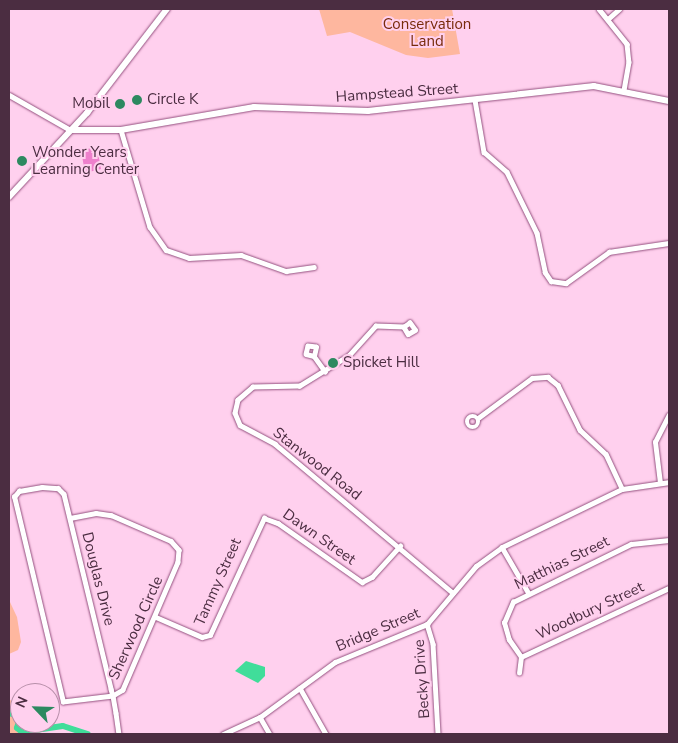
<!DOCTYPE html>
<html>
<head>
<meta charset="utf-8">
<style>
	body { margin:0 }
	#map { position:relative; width:678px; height:743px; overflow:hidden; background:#ffd0ee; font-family:"Nunito Sans",sans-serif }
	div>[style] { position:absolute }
	.green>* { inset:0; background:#feb79f }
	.water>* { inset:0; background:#40dd9a }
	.river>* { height:6px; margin:-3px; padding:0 3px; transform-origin:3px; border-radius:3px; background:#40dd9a }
	.building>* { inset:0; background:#ee80cc }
	.roads { filter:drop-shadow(0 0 1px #94507f) drop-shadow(0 0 1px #94507f) }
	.minor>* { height:4.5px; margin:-2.25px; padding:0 2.25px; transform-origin:2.25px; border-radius:2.25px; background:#fff }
	.minor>.ring { margin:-2.25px; padding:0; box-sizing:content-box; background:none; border:4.5px solid #fff; border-radius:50% }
	.tertiary>* { height:5px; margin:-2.5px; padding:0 2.5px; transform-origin:2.5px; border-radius:2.5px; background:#fff }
	.secondary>* { height:5.5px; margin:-2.75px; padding:0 2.75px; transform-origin:2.75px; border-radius:2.75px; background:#fff }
	.dots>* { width:14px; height:14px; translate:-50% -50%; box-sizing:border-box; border:2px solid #ffd0ee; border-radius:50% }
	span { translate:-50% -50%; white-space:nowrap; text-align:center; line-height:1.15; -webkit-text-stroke:4px #ffd0ee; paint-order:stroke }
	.park-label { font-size:15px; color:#782b0b }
	.street-label { font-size:15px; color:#4b2d41 }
	.poi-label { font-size:15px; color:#4b2d41 }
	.left { translate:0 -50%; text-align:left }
	.right { translate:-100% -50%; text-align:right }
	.frame { position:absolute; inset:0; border:10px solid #4b2d41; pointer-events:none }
	.north { position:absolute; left:10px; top:683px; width:50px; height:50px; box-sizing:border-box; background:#ffd0ee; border:1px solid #b78fa9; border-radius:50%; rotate:294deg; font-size:14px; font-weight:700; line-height:20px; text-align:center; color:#4b2d41 }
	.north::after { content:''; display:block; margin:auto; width:18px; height:22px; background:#2d8960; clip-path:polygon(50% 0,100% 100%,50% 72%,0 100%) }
</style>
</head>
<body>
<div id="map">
	<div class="green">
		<i style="clip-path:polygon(319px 9px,452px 9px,460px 54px,428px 58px,406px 55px,350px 32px,327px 36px)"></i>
		<i style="clip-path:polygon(9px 600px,17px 617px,21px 642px,18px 650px,9px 654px)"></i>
		<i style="clip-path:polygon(9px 699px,20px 708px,20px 723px,51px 726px,39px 733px,9px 734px)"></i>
	</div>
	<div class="water">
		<i style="clip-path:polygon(246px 661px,265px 667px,265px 676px,258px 683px,235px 671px)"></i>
	</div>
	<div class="river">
		<i style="left:9px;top:713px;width:11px;rotate:15deg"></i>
		<i style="left:20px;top:718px;width:10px;rotate:107deg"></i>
		<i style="left:17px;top:728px;width:6px;rotate:39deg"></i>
		<i style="left:22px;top:732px;width:41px;rotate:-8.3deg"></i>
		<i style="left:63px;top:726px;width:26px;rotate:18deg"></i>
	</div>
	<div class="building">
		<i style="clip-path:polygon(97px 147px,101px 169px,85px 173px,81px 150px)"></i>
	</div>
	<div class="roads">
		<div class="minor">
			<i style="left:599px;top:9px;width:45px;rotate:51.3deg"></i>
			<i style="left:627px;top:44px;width:18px;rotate:84deg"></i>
			<i style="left:629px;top:62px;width:28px;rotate:100deg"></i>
			<i style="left:608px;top:19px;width:15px;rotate:-42deg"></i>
			<i style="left:475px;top:100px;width:53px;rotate:80.2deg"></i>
			<i style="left:484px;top:152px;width:30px;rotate:41deg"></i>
			<i style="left:507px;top:172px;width:68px;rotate:63.8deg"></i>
			<i style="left:537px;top:233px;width:40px;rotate:78deg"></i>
			<i style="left:545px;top:272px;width:11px;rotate:56deg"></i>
			<i style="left:551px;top:281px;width:15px;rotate:8deg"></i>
			<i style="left:566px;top:283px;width:53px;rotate:-35.8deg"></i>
			<i style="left:609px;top:252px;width:61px;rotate:-8.5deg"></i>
			<i style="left:121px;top:130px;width:101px;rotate:73.4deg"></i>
			<i style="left:150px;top:227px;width:28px;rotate:55deg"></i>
			<i style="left:166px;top:250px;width:24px;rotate:19deg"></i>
			<i style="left:189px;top:258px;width:52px;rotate:-3.3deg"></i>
			<i style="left:241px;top:255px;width:48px;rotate:19.6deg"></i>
			<i style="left:286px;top:271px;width:28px;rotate:-8deg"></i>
			<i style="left:404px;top:327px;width:8px;rotate:60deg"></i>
			<i style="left:408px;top:334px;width:8px;rotate:-30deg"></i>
			<i style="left:415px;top:330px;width:9px;rotate:-126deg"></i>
			<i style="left:410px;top:323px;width:7px;rotate:146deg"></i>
			<i style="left:404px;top:327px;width:28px;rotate:-178deg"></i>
			<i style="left:376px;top:326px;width:39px;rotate:132deg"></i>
			<i style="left:350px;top:355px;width:59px;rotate:148.2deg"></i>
			<i style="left:300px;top:386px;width:47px;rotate:178.8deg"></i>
			<i style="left:253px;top:387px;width:20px;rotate:139deg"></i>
			<i style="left:238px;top:400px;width:13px;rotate:103deg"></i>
			<i style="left:235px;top:413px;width:13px;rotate:67deg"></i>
			<i style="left:240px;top:425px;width:40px;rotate:28deg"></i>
			<i style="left:275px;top:444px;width:232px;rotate:39.9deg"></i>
			<i style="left:314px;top:356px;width:9px;rotate:-77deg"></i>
			<i style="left:316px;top:347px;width:8px;rotate:-173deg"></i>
			<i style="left:308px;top:346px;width:8px;rotate:104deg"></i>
			<i style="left:306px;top:354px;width:8px;rotate:14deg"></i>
			<i style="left:314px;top:356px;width:19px;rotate:54deg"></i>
			<i class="ring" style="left:467px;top:416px;width:7.5px;height:7.5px"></i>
			<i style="left:478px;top:418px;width:67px;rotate:-36.5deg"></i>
			<i style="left:532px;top:378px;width:16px;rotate:-4deg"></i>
			<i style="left:548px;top:377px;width:13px;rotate:39deg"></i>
			<i style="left:558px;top:385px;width:50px;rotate:63.9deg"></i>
			<i style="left:580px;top:430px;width:35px;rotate:43deg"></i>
			<i style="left:606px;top:454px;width:38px;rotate:65deg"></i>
			<i style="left:660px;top:483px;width:41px;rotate:-97deg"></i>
			<i style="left:655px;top:442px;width:30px;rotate:-63deg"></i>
			<i style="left:70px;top:518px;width:26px;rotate:-11deg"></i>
			<i style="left:96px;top:513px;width:15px;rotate:8deg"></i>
			<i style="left:111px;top:515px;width:65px;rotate:23.4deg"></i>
			<i style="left:171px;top:541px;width:12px;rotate:48deg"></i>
			<i style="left:179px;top:550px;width:12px;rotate:95deg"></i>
			<i style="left:178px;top:562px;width:139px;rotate:113.3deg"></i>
			<i style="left:123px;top:690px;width:12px;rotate:149deg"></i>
			<i style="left:113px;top:696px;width:50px;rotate:173.2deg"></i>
			<i style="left:63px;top:702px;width:211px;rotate:-103.4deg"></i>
			<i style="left:14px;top:497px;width:8px;rotate:-50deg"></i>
			<i style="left:19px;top:491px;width:23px;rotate:-10deg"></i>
			<i style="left:42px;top:487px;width:16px;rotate:4deg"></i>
			<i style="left:58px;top:488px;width:8px;rotate:45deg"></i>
			<i style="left:64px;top:494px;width:201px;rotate:76.4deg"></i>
			<i style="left:111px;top:689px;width:7px;rotate:74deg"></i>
			<i style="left:113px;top:696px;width:17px;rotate:80deg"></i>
			<i style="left:116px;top:713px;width:21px;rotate:82deg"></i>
			<i style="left:502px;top:547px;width:52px;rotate:60deg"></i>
			<i style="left:156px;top:617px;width:50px;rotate:23.5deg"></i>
			<i style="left:202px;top:637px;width:8px;rotate:-14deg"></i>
			<i style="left:210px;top:635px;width:129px;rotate:-65.2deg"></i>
			<i style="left:264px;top:518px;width:15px;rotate:20deg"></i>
			<i style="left:278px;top:523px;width:103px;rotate:35.1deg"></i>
			<i style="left:362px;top:582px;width:11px;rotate:-27deg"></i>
			<i style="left:372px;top:577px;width:42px;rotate:-47.9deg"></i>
			<i style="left:427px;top:624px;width:21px;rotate:73deg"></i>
			<i style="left:433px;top:644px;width:90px;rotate:86.8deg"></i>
			<i style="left:521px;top:657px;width:163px;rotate:-25deg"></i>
			<i style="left:519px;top:673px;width:16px;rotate:-83deg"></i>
			<i style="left:521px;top:657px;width:21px;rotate:-125deg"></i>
			<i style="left:509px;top:640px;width:18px;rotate:-106deg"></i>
			<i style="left:504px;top:623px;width:23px;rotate:-67deg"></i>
			<i style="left:513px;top:602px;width:131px;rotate:-26.2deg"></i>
			<i style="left:631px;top:544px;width:38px;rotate:-6deg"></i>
			<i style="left:300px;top:688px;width:53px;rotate:60.5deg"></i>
			<i style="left:260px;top:717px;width:20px;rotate:60deg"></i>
		</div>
		<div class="tertiary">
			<i style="left:9px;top:95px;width:70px;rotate:29.8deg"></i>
			<i style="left:223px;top:734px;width:41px;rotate:-24.7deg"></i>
			<i style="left:260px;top:717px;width:93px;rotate:-36.3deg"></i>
			<i style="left:335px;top:662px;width:100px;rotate:-22.4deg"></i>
			<i style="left:427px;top:624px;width:76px;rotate:-49.8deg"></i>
			<i style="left:476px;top:566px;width:32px;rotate:-36deg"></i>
			<i style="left:502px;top:547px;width:133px;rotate:-25.8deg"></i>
			<i style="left:622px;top:489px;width:48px;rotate:-8.5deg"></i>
		</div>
		<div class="secondary">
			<i style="left:70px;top:130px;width:51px"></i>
			<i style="left:121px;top:130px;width:135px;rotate:-9.8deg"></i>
			<i style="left:254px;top:107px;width:114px;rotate:2deg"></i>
			<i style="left:368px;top:111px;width:227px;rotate:-6.3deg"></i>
			<i style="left:594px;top:86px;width:76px;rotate:11.3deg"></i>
			<i style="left:9px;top:197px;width:115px;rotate:-47.1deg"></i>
			<i style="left:87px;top:113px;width:131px;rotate:-52.4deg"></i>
		</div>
	</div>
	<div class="dots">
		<i style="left:137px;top:100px;background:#2d8960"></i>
		<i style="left:120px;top:104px;background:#2d8960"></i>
		<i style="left:22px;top:161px;background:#2d8960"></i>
		<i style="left:333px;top:363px;background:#2d8960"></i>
	</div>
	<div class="park-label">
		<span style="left:427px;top:33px">Conservation<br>Land</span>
	</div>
	<div class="street-label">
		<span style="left:397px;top:93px;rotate:-4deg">Hampstead Street</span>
		<span style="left:317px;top:464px;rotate:38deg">Stanwood Road</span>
		<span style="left:319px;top:537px;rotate:35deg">Dawn Street</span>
		<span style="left:562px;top:563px;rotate:-26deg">Matthias Street</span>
		<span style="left:98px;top:579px;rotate:76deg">Douglas Drive</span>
		<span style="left:218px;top:582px;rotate:-66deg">Tammy Street</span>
		<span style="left:590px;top:611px;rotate:-25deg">Woodbury Street</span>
		<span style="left:136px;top:628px;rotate:-66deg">Sherwood Circle</span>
		<span style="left:378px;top:630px;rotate:-23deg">Bridge Street</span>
		<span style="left:422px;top:679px;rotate:-94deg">Becky Drive</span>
	</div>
	<div class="poi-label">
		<span class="left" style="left:147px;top:100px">Circle K</span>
		<span class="right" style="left:110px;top:104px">Mobil</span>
		<span class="left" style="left:32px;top:161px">Wonder Years<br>Learning Center</span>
		<span class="left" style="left:343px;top:363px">Spicket Hill</span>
	</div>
	<div class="frame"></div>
	<div class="north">N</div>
</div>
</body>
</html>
